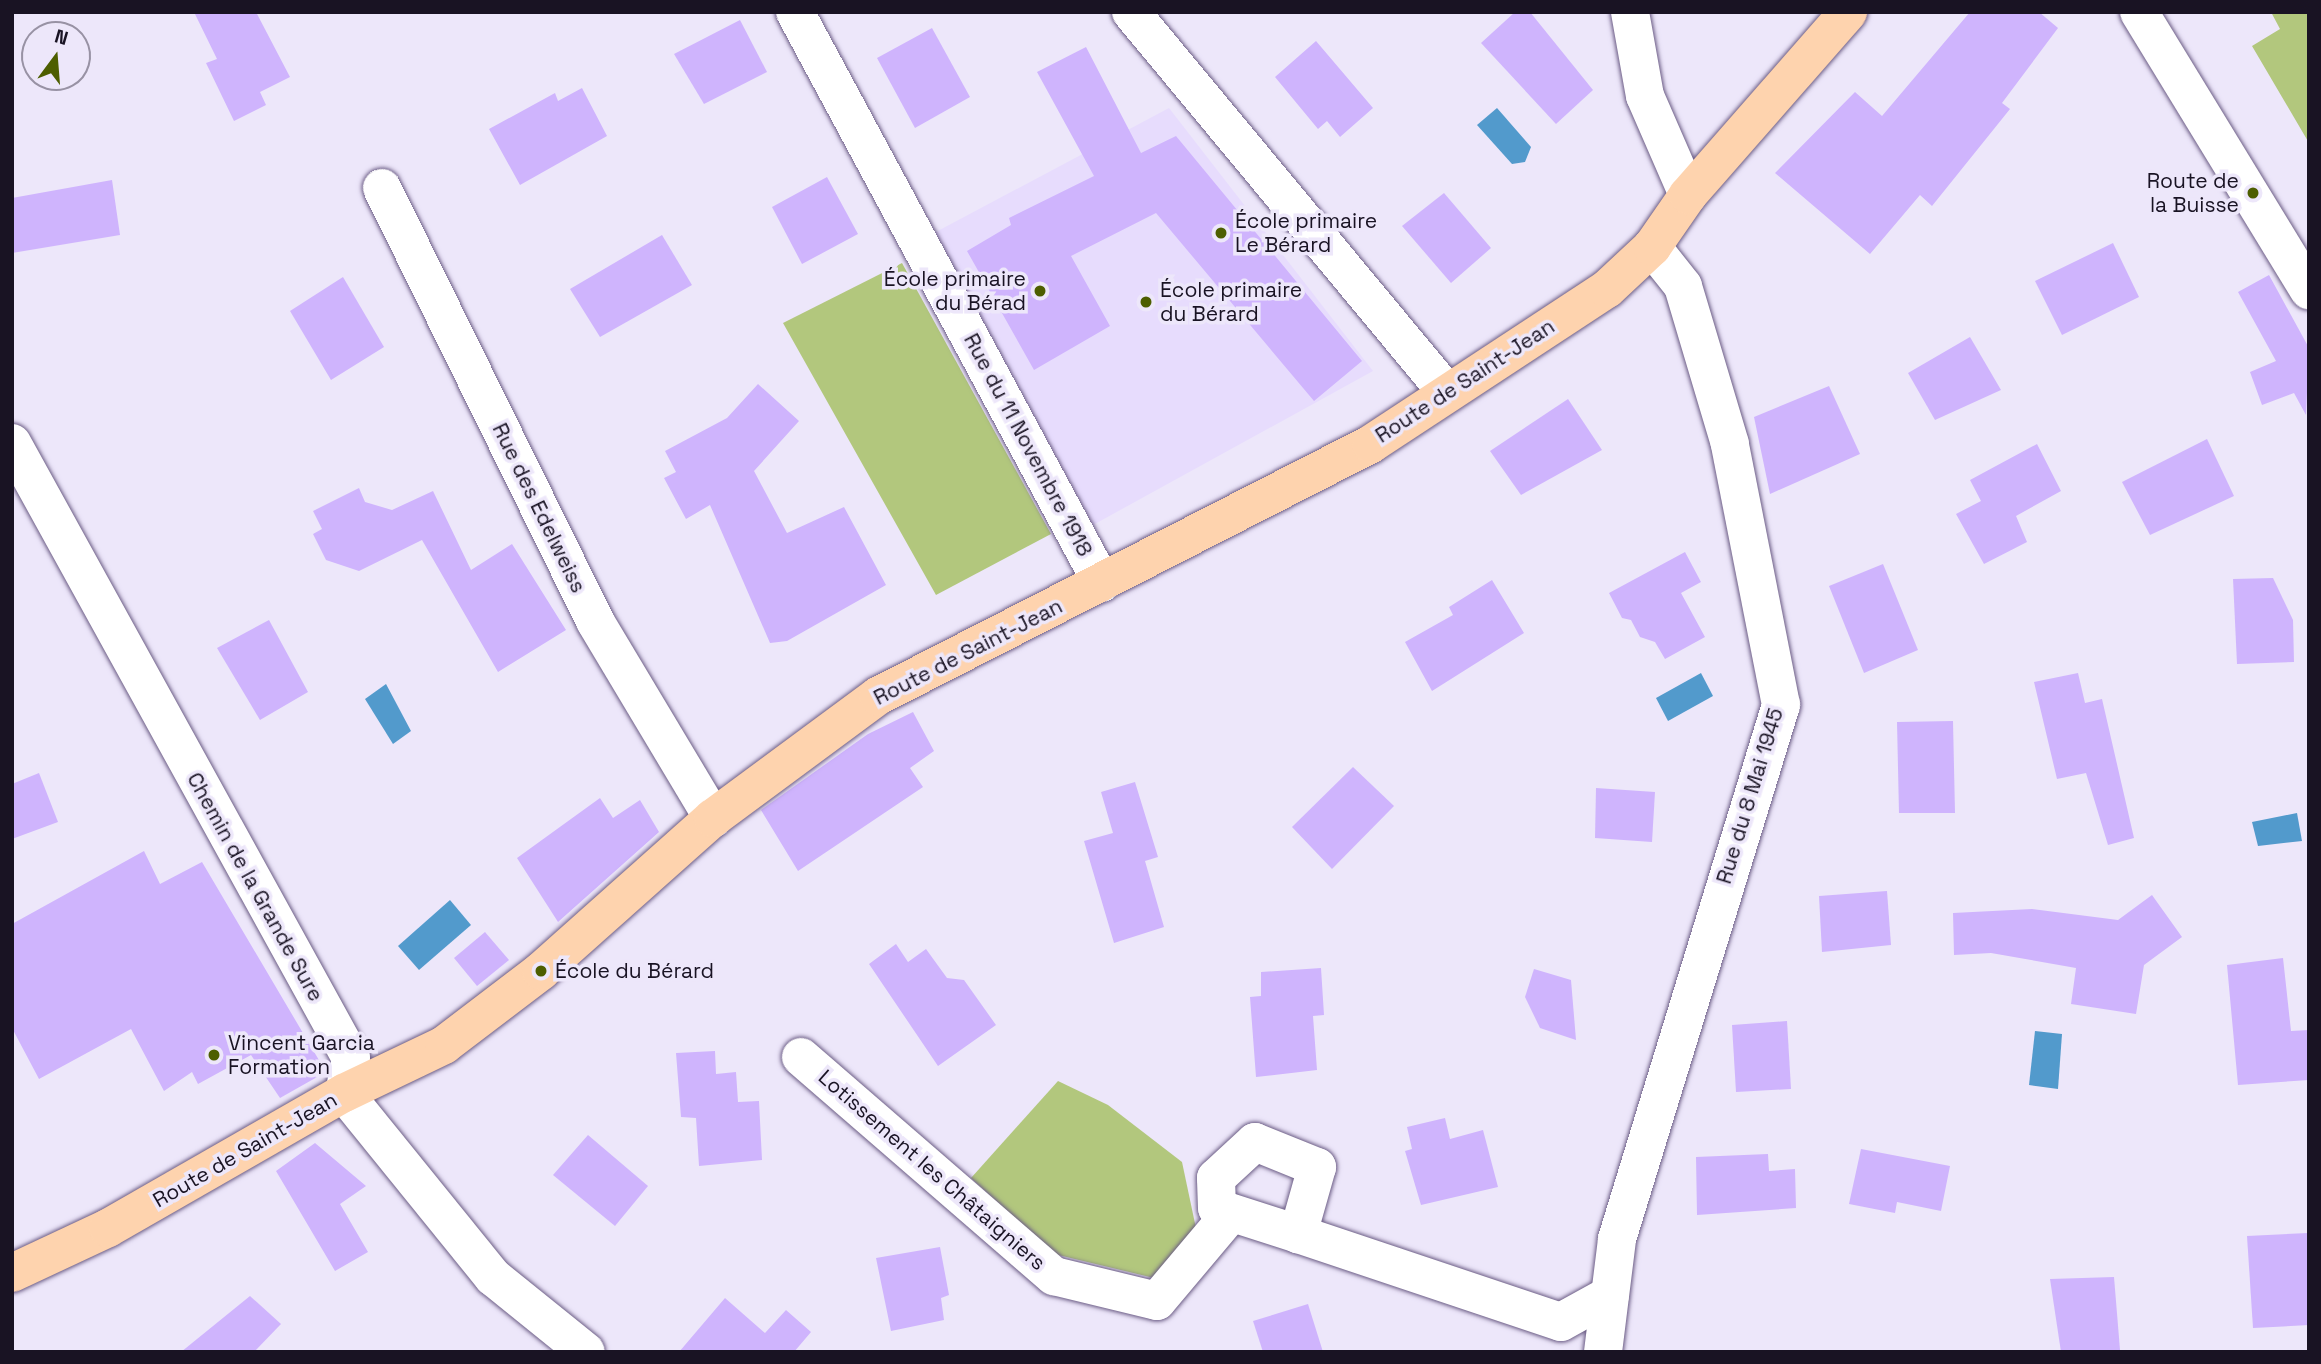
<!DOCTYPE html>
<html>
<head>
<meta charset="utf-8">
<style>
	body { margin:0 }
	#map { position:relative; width:2321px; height:1364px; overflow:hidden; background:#ede7fa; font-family:"Space Grotesk",sans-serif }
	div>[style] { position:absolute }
	.built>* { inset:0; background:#e7dcfd }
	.green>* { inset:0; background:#b2c77d }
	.water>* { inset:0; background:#529acc }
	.building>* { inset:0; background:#cfb4fd }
	.roads { filter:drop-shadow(0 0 2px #6b5c85) drop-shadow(0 0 2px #6b5c85) }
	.minor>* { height:38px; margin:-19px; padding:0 19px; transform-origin:19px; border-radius:19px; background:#fff }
	.major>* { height:38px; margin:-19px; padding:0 19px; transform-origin:19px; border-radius:19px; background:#fed3ae }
	.dots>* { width:19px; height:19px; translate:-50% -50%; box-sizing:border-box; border:4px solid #ede7fa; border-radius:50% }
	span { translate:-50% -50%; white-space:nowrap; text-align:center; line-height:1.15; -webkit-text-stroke:7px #ede7fa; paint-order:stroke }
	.poi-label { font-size:21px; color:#191323 }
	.right { translate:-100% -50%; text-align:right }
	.left { translate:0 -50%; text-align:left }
	.street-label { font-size:21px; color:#191323 }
	.frame { position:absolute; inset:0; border:14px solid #191323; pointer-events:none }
	.north { position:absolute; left:21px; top:21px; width:70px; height:70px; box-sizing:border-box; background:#ede7fa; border:2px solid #9892a4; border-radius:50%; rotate:16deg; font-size:19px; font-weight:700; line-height:28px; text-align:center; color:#191323 }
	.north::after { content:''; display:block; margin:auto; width:24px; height:32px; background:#4d5e00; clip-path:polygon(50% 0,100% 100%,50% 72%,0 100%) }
</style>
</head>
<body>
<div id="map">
	<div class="built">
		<i style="clip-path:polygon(1169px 108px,1373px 371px,1093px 525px,934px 233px)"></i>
	</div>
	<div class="green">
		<i style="clip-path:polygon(2271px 12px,2309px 12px,2309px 143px,2252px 46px,2280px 29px)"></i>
		<i style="clip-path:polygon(902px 263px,1051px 534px,936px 595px,783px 323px)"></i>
		<i style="clip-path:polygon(1058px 1081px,1108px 1105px,1182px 1162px,1197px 1233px,1154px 1278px,1054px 1254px,971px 1178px)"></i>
	</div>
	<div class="water">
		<i style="clip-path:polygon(1497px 108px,1531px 147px,1525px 162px,1512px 164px,1477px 125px)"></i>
		<i style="clip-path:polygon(1701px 673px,1713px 696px,1668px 721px,1656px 698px)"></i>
		<i style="clip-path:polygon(386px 684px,411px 731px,393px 744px,365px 699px)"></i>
		<i style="clip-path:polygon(2297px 813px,2302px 841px,2258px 846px,2252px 822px)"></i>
		<i style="clip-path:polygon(450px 900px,471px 925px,419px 970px,398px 946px)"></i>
		<i style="clip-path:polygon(2035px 1031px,2062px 1034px,2058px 1089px,2029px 1085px)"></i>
	</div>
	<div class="building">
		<i style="clip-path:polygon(194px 12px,256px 12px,290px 77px,260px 92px,266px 105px,234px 121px,206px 63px,217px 59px)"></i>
		<i style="clip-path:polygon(1515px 12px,1530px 12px,1593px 90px,1556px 124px,1481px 43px)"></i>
		<i style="clip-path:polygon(1970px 12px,2039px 12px,2058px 28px,2002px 103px,2010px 109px,1932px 206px,1920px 195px,1870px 254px,1775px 173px,1855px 92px,1882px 116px)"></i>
		<i style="clip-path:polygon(740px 20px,767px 72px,704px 104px,674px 54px)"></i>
		<i style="clip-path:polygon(932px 28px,970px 97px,915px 128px,877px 58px)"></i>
		<i style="clip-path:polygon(1316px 41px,1373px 108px,1340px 137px,1327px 121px,1318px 129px,1275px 77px)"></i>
		<i style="clip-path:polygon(1086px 47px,1141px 153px,1176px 136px,1362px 361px,1314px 401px,1156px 213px,1071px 256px,1110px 326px,1034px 370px,967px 251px,1011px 225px,1009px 218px,1094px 176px,1037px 72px)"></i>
		<i style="clip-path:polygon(582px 88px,607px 136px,520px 185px,489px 129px,555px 93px,558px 101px)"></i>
		<i style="clip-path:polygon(827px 177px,858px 234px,802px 264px,772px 207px)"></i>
		<i style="clip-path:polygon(112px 180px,120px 235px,12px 253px,12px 198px)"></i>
		<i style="clip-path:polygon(1444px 193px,1491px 248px,1451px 283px,1402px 226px)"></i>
		<i style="clip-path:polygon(662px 235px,692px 285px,600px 337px,570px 289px)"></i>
		<i style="clip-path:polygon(2113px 243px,2139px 297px,2062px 335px,2035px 281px)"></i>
		<i style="clip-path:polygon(2269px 275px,2309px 348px,2306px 415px,2294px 393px,2262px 405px,2250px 372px,2276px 361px,2238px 292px)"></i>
		<i style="clip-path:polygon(343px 277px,384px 347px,331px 380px,290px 311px)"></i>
		<i style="clip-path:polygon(1970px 337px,2001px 390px,1935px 420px,1908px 373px)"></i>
		<i style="clip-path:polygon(758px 384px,799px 421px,754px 471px,787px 533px,844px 507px,886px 585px,787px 641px,770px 643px,710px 505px,686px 519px,664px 478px,676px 472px,665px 451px,727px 418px)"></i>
		<i style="clip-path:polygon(1829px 386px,1860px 454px,1770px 494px,1754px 417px)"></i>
		<i style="clip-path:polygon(1568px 399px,1602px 450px,1521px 495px,1490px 451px)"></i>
		<i style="clip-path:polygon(2207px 439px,2234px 496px,2150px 535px,2122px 482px)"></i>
		<i style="clip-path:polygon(2037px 444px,2061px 491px,2016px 516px,2027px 542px,1984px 564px,1956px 514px,1981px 501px,1970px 480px)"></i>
		<i style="clip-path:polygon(359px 488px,365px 502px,392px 510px,433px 491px,471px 570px,512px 544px,566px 630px,498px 672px,422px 540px,359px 571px,326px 560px,313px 534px,322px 529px,313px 511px)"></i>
		<i style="clip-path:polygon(1685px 552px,1701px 582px,1681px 593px,1705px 637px,1665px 659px,1655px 642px,1640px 637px,1631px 620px,1622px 618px,1609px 593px)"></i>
		<i style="clip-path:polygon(1883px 564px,1918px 650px,1864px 673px,1829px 586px)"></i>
		<i style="clip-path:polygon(2273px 578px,2293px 620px,2294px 662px,2237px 664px,2233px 579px)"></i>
		<i style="clip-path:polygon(1492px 580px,1524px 633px,1432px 691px,1405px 642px,1453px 615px,1449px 607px)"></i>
		<i style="clip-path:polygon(269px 620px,308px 692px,260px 720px,217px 648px)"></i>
		<i style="clip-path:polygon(2078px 673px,2085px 703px,2102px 699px,2134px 838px,2108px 845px,2086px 773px,2057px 779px,2034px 682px)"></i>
		<i style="clip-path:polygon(913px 712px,934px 751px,910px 768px,923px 787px,798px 871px,761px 810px,868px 734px)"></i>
		<i style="clip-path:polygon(1953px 721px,1955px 813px,1899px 813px,1897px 722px)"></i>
		<i style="clip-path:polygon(1353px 767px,1394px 806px,1332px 869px,1292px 827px)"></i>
		<i style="clip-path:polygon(39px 773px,58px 822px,12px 839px,12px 784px)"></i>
		<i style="clip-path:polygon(1135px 782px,1158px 857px,1145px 861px,1164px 927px,1114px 943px,1084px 841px,1113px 833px,1101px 792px)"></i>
		<i style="clip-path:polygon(1596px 788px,1655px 792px,1652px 842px,1595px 838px)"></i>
		<i style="clip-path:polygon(600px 798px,613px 818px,640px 800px,659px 832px,558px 922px,517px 858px)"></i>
		<i style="clip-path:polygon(144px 851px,160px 884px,202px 862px,326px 1072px,280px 1098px,251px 1055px,198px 1084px,192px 1072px,164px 1091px,131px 1029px,39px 1079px,12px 1028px,12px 924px)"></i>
		<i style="clip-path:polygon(1887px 891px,1891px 945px,1822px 952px,1819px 896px)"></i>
		<i style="clip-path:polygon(2152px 895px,2182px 937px,2144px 965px,2136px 1014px,2071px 1004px,2076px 968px,1991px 953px,1954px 955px,1953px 913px,2032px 909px,2118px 920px)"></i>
		<i style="clip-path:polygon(485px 932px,509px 960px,477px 986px,454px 958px)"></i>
		<i style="clip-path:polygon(896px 944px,908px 962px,926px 949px,947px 978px,964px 980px,996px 1025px,938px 1066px,869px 964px)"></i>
		<i style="clip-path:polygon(2283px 958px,2291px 1031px,2309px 1030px,2309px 1080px,2238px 1085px,2227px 965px)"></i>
		<i style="clip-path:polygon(1321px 968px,1324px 1015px,1313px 1016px,1317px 1070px,1256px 1077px,1250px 997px,1261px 996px,1261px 972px)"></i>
		<i style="clip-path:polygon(1534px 969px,1571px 980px,1576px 1040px,1540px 1028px,1525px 997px)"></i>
		<i style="clip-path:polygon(1787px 1021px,1791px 1089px,1736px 1092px,1732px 1025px)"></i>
		<i style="clip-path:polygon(715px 1051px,716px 1074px,736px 1072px,738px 1102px,759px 1101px,762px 1160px,699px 1166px,696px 1118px,681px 1117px,676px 1053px)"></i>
		<i style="clip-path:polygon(1445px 1118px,1450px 1139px,1483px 1130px,1498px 1187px,1421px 1205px,1405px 1151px,1412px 1149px,1407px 1127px)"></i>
		<i style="clip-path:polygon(588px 1135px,648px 1186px,615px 1226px,553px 1175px)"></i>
		<i style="clip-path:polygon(315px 1143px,366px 1186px,340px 1204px,368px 1252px,335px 1271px,276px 1171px)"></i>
		<i style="clip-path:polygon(1861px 1149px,1950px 1166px,1941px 1211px,1897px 1202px,1895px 1213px,1849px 1204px)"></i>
		<i style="clip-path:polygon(1768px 1154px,1769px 1171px,1795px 1169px,1796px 1208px,1697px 1215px,1696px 1157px)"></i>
		<i style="clip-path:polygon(2308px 1233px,2309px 1325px,2253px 1328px,2247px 1236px)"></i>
		<i style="clip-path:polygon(940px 1247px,949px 1295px,941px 1298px,944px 1320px,891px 1331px,876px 1258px)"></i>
		<i style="clip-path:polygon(2114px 1277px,2120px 1350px,2061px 1352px,2050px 1279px)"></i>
		<i style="clip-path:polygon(250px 1296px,281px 1324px,254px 1352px,181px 1352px)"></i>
		<i style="clip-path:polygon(725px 1298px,765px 1333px,786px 1310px,811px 1332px,794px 1352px,679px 1352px)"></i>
		<i style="clip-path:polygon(1308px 1304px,1323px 1352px,1263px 1352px,1253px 1321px)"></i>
	</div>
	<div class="roads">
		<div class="minor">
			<i style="left:795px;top:12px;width:648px;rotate:61.74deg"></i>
			<i style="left:1131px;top:12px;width:495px;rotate:50.3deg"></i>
			<i style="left:1630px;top:12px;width:85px;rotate:79.9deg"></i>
			<i style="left:1645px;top:96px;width:108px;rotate:66.5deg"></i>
			<i style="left:2139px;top:12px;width:326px;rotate:58.6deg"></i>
			<i style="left:382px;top:188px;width:483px;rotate:63.8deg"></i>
			<i style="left:595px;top:621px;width:230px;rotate:59.1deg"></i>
			<i style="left:12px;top:443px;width:702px;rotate:61.14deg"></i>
			<i style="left:351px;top:1058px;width:36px;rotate:101deg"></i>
			<i style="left:344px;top:1093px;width:237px;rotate:51deg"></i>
			<i style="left:493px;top:1277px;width:119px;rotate:38.9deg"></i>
			<i style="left:801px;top:1057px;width:335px;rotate:40.9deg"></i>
			<i style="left:1054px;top:1276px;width:106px;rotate:13.6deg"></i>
			<i style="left:1157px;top:1301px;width:115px;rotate:-49.9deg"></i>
			<i style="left:1298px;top:1234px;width:85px;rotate:-162.2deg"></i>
			<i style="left:1217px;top:1208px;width:30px;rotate:-92deg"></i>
			<i style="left:1216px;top:1178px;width:53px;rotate:-42.7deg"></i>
			<i style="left:1255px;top:1142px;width:67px;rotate:22deg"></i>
			<i style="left:1317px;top:1167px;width:70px;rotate:105.8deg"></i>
			<i style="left:1298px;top:1234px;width:277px;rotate:18.5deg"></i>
			<i style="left:1561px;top:1322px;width:56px;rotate:-28.9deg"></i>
			<i style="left:1603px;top:1352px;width:114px;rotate:-82.9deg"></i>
			<i style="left:1617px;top:1239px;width:559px;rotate:-72.93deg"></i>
			<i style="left:1781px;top:705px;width:266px;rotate:-101.1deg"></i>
			<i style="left:1730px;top:444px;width:165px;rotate:-106.6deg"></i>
			<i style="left:1683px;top:286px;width:50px;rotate:-128.5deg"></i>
		</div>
		<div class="major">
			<i style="left:12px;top:1273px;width:106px;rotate:-25.1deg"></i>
			<i style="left:108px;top:1228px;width:272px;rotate:-29.8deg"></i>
			<i style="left:344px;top:1093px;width:111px;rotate:-25.6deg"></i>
			<i style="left:444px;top:1045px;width:122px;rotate:-37.3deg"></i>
			<i style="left:541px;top:971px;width:230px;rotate:-41.7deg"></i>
			<i style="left:713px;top:818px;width:205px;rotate:-36.5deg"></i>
			<i style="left:878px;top:696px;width:554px;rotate:-27.07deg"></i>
			<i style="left:1371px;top:444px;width:282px;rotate:-33.3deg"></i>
			<i style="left:1607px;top:289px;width:62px;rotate:-43deg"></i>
			<i style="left:1652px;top:247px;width:63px;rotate:-55.3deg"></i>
			<i style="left:1688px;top:195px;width:243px;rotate:-48.8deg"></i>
		</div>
	</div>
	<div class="dots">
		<i style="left:2253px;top:193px;background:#4d5e00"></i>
		<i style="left:1221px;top:233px;background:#4d5e00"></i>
		<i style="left:1040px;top:291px;background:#4d5e00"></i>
		<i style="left:1146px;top:302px;background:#4d5e00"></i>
		<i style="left:541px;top:971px;background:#4d5e00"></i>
		<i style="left:214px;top:1055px;background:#4d5e00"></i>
	</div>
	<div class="poi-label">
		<span class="right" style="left:2239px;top:193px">Route de<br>la Buisse</span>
		<span class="left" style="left:1235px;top:233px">École primaire<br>Le Bérard</span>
		<span class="right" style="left:1026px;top:291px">École primaire<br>du Bérad</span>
		<span class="left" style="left:1160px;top:302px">École primaire<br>du Bérard</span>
		<span class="left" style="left:555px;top:971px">École du Bérard</span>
		<span class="left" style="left:228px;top:1055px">Vincent Garcia<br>Formation</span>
	</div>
	<div class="street-label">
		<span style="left:1465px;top:381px;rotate:-33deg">Route de Saint-Jean</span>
		<span style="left:1028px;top:445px;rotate:62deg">Rue du 11 Novembre 1918</span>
		<span style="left:539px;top:508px;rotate:64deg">Rue des Edelweiss</span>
		<span style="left:968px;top:652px;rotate:-27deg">Route de Saint-Jean</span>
		<span style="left:1750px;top:796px;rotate:-73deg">Rue du 8 Mai 1945</span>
		<span style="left:255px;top:887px;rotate:61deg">Chemin de la Grande Sure</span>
		<span style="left:245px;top:1150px;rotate:-30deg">Route de Saint-Jean</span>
		<span style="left:932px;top:1170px;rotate:41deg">Lotissement les Châtaigniers</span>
	</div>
	<div class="frame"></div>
	<div class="north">N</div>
</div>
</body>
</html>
